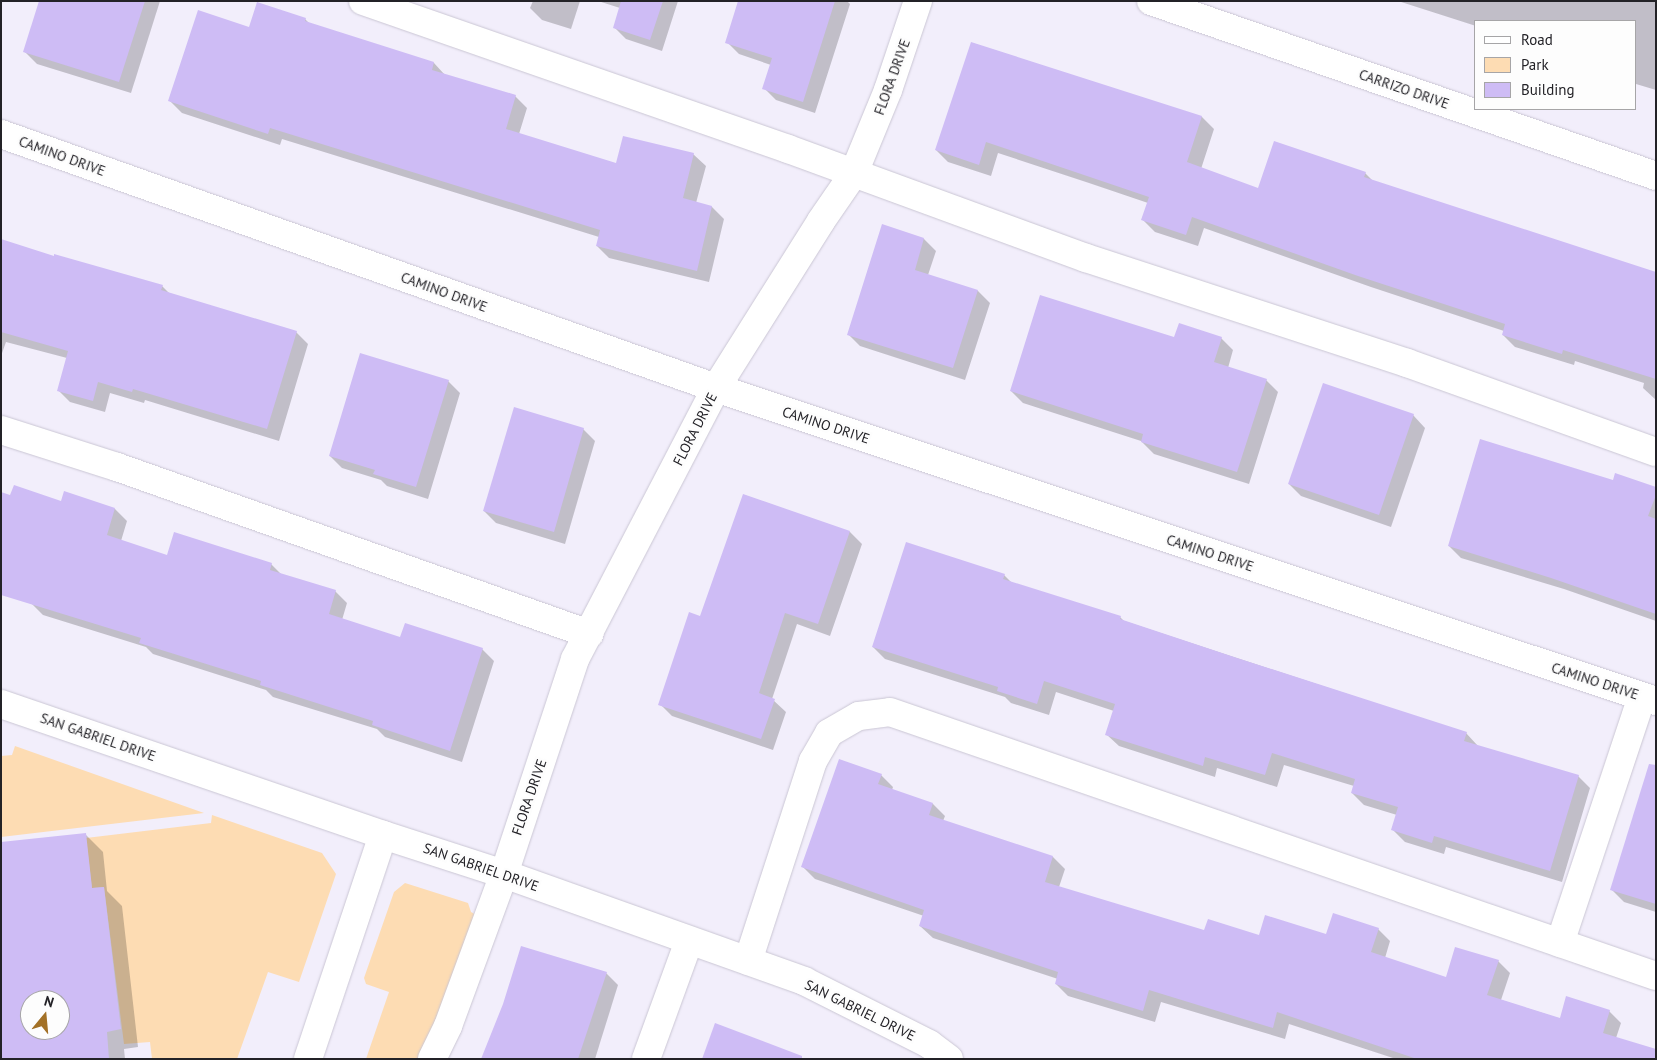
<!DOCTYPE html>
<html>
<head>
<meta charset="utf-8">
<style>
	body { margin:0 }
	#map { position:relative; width:1657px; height:1060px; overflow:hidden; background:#f2eefb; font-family:"PT Sans",sans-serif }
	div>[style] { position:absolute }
	.green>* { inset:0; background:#fddcb3 }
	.shadow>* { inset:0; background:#0003 }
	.building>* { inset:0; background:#cebcf5 }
	.roads { filter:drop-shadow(0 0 1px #cac6d4) drop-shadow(0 0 1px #cac6d4) }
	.minor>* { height:28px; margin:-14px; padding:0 14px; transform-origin:14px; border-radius:14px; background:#fff }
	span { translate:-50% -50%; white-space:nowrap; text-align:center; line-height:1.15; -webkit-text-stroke:5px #fdfdfd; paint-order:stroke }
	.street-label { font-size:14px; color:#232227 }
	.frame { position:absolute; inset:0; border:2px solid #232227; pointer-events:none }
	.legend { position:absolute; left:1474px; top:20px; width:162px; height:90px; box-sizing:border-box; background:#fdfdfd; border:1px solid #a6a5a7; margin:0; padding:6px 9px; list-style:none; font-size:15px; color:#232227 }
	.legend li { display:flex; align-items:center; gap:10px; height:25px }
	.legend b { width:25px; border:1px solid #a6a5a7 }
	.north { position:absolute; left:20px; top:990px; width:50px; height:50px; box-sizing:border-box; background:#fdfdfd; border:1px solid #a6a5a7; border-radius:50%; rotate:17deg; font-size:14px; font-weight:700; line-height:20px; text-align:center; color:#232227 }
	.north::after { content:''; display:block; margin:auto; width:18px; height:22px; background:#a37127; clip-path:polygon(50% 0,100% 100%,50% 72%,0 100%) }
</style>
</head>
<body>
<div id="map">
	<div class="green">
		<i style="clip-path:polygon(15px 746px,204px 813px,1px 837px,1px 756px,12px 755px)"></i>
		<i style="clip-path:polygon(212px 815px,322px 853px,336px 874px,299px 982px,268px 972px,237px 1059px,152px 1059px,150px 1042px,124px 1044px,104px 887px,92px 888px,86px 838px,211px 823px)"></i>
		<i style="clip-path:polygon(405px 883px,468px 903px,471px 912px,478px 916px,421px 1059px,366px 1059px,389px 992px,366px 984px,364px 978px,394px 892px)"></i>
	</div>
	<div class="shadow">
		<i style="clip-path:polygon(40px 1px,160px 1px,131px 93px,37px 64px,25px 52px)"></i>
		<i style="clip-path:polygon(533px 1px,580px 1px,571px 29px,542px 20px,530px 8px)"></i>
		<i style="clip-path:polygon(598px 1px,678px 1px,662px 51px,626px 39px,614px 27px,620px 8px)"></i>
		<i style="clip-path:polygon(739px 1px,847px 1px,850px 4px,815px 113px,776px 100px,764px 88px,771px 65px,739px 54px,727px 42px)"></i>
		<i style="clip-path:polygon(1398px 1px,1656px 1px,1656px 90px,1636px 84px,1636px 21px,1476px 21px,1476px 26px)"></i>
		<i style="clip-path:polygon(305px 19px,310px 24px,434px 63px,445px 75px,515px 96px,527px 108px,519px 134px,617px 164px,693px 154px,706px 166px,696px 203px,712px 207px,724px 219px,709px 282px,609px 258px,597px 246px,599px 237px,282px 139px,280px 145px,182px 113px,170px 101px,250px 29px)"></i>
		<i style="clip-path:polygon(972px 43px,1202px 117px,1214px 129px,1201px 169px,1258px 189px,1365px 173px,1373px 181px,1656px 281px,1656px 400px,1643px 388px,1644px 383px,1575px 361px,1574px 365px,1515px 347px,1503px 335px,1504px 331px,1371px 287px,1204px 228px,1198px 246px,1155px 232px,1143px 220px,1148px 203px,1089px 183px,998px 153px,991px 176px,948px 162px,936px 150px)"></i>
		<i style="clip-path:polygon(883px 226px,924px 239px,936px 251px,928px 275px,978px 291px,990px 303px,965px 380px,860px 346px,848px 334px)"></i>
		<i style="clip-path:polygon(1px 240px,54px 257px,162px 286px,170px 294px,296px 332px,308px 344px,279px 441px,145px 400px,144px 403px,110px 393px,105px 412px,70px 402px,58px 390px,67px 358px,6px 342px,1px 356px)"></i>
		<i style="clip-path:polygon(1221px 338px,1233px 350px,1228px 368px,1266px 380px,1278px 392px,1249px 484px,1154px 454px,1141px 441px,1023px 403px,1011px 391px)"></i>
		<i style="clip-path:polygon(448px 381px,460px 393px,428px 499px,387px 486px,381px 480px,342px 468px,330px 456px)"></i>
		<i style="clip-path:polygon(1413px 415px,1425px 428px,1391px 527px,1301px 496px,1289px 484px)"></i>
		<i style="clip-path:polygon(583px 429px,595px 441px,565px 544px,496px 523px,484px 511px)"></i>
		<i style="clip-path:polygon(1614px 481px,1656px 488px,1656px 621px,1564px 589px,1461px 558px,1449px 546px)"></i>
		<i style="clip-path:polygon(744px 495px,850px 532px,862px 544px,830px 636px,797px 624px,772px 699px,786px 712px,773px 750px,672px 716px,660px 704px,701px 618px)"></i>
		<i style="clip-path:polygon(11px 497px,115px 509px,127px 521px,121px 541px,167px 556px,271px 564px,282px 575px,335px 591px,347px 603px,342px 620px,401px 639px,482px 649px,494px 661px,462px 762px,385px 737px,377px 729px,273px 697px,266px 690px,153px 654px,146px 647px,43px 615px,31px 603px)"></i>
		<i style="clip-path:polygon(1004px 575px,1012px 583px,1120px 617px,1124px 621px,1466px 733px,1478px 746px,1578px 776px,1590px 788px,1562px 882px,1446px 847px,1444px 854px,1405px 842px,1393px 830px,1397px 815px,1364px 805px,1352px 793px,1354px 786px,1284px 765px,1277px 787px,1217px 768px,1215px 777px,1119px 746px,1106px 734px,1114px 711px,1056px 692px,1049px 715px,1011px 703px,1005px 697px,885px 659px,873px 647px)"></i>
		<i style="clip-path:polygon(881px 775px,893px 787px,892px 790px,933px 804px,945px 816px,943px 821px,1053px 857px,1065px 869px,1059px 887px,1205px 932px,1260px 936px,1327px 936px,1378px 929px,1390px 941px,1385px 958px,1446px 979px,1498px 961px,1510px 973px,1501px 1000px,1561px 1019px,1609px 1011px,1621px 1023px,1616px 1038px,1656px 1059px,1396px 1059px,1289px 1024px,1285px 1039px,1161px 1002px,1155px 1022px,1068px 996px,1056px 984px,1058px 979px,933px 938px,920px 926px,924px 916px,815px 879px,803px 867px)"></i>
		<i style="clip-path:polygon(1656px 805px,1656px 912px,1624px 902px,1612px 890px)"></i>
		<i style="clip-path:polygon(evenodd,85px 834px,103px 852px,107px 891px,122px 906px,138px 1047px,124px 1049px,125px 1059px,1px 1059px,85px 834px,30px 1000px,60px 1000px,60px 1030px,30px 1030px,30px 1000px)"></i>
		<i style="clip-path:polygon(606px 973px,618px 985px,595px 1059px,482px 1059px)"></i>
	</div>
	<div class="building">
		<i style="clip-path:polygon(39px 1px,145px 1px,119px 82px,23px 52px)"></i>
		<i style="clip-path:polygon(621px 1px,663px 1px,650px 40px,613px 28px)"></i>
		<i style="clip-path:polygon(738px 1px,835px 1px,803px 102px,762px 89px,772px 58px,725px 43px)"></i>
		<i style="clip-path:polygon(257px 2px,306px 18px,305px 21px,434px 62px,432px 70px,516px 95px,506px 129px,616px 163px,623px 136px,694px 153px,683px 198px,712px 206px,697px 271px,596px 246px,600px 230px,270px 128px,268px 134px,168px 101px,198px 10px,249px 27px)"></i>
		<i style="clip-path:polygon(971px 42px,1202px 116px,1187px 162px,1258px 188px,1274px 141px,1366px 172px,1364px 177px,1656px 272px,1656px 379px,1563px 350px,1562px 354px,1502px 335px,1505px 324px,1358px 276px,1192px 217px,1186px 235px,1141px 220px,1149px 197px,986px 142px,979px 165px,935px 150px)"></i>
		<i style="clip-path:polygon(882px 224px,924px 238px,915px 270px,978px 290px,953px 368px,847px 335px)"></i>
		<i style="clip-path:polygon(1px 239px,54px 256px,54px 254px,163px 285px,161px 290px,297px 331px,267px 429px,133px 389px,132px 392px,98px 382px,93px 401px,57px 391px,68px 351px,1px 332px)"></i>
		<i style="clip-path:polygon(1040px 295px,1174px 337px,1179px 323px,1222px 337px,1214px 362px,1267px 379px,1237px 472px,1141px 442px,1143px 434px,1010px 391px)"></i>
		<i style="clip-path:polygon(360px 353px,449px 380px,416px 487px,373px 474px,375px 470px,329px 456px)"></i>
		<i style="clip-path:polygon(1323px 383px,1414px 414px,1379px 515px,1288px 484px)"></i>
		<i style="clip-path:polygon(514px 407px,584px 428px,554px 532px,483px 511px)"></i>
		<i style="clip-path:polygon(1480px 439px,1613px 480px,1615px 473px,1656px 487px,1656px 495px,1648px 516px,1656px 519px,1656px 614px,1551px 578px,1448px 546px)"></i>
		<i style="clip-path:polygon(14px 485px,61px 501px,64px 491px,115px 508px,107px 535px,167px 555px,174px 532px,272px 563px,270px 570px,336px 590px,329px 614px,400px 637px,405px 623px,483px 648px,450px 751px,372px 725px,373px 721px,260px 685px,261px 681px,139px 643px,141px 638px,1px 595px,1px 492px,10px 495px)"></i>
		<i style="clip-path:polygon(743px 494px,850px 531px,818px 624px,785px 613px,759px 693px,775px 699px,761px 739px,658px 705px,689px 612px,700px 616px)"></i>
		<i style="clip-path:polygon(906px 542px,1005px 574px,1003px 579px,1121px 616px,1120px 619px,1237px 658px,1467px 732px,1464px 741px,1579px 775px,1550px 871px,1434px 836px,1432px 843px,1391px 830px,1398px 807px,1351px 793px,1355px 779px,1272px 753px,1265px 775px,1205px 757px,1203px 766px,1105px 735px,1115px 704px,1044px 681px,1037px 704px,997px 691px,998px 687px,872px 647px)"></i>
		<i style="clip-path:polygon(839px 759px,882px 774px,878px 784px,933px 803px,929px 815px,1053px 856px,1045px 882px,1204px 930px,1208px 919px,1259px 935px,1265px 915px,1326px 934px,1333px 913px,1379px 928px,1371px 952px,1446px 977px,1455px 947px,1499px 960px,1487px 995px,1560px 1018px,1566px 996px,1610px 1010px,1603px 1033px,1656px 1049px,1656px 1059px,1417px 1059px,1277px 1012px,1273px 1028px,1149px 990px,1143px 1011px,1055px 984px,1058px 972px,919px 926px,924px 910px,801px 867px)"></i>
		<i style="clip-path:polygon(1649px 764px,1656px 765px,1656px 904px,1610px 890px)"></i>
		<i style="clip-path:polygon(evenodd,86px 833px,92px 888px,104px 887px,121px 1029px,107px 1032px,109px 1059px,1px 1059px,1px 842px,86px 833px,30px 1000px,60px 1000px,60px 1030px,30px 1030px,30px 1000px)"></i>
		<i style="clip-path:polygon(521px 946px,607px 972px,578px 1059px,481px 1059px,503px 1004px)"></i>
		<i style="clip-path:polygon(715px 1023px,802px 1056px,802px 1059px,702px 1059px)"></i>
	</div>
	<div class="roads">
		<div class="minor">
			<i style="left:363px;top:1px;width:450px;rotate:19.2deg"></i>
			<i style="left:788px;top:149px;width:317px;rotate:20.1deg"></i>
			<i style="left:1086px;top:258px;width:338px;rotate:18.1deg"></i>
			<i style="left:1407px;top:363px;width:264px;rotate:19.7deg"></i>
			<i style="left:1151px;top:1px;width:534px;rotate:19.11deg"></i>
			<i style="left:1px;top:134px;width:759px;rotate:19.56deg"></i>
			<i style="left:716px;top:388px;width:991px;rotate:18.42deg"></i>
			<i style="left:1px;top:430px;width:122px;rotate:17.7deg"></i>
			<i style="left:117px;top:467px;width:501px;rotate:19.48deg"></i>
			<i style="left:1px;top:704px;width:404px;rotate:18.9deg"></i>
			<i style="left:383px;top:835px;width:127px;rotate:17.9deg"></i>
			<i style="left:504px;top:874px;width:319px;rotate:19.6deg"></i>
			<i style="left:804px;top:981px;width:140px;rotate:26.7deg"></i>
			<i style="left:929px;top:1044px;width:25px;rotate:37deg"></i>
			<i style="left:1560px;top:943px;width:259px;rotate:-71.6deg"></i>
			<i style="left:748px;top:961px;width:210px;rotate:-72deg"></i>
			<i style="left:813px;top:761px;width:32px;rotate:-60deg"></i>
			<i style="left:829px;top:733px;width:34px;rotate:-30deg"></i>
			<i style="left:859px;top:716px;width:31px;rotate:-7deg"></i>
			<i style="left:890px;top:712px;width:810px;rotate:19.02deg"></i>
			<i style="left:308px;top:1059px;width:236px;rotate:-71.5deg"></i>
			<i style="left:432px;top:1059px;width:37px;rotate:-64deg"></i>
			<i style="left:448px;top:1026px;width:162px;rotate:-69.8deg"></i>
			<i style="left:504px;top:874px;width:226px;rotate:-71.7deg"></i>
			<i style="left:575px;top:659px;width:305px;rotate:-62.5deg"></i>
			<i style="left:716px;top:388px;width:197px;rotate:-57.8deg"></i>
			<i style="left:821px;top:221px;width:58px;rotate:-55.5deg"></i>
			<i style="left:854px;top:173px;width:90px;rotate:-67.7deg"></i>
			<i style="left:888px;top:90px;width:94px;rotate:-71.4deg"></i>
			<i style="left:646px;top:1059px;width:126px;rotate:-70deg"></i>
		</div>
	</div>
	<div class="street-label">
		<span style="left:892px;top:77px;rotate:-70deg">FLORA DRIVE</span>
		<span style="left:1404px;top:89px;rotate:19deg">CARRIZO DRIVE</span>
		<span style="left:62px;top:156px;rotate:20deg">CAMINO DRIVE</span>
		<span style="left:444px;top:292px;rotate:20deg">CAMINO DRIVE</span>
		<span style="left:826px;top:425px;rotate:18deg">CAMINO DRIVE</span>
		<span style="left:695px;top:429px;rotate:-63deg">FLORA DRIVE</span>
		<span style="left:1210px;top:553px;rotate:18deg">CAMINO DRIVE</span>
		<span style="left:1595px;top:681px;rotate:18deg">CAMINO DRIVE</span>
		<span style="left:98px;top:737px;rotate:19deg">SAN GABRIEL DRIVE</span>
		<span style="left:529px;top:797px;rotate:-71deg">FLORA DRIVE</span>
		<span style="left:481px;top:867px;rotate:19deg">SAN GABRIEL DRIVE</span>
		<span style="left:860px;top:1010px;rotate:26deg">SAN GABRIEL DRIVE</span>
	</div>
	<div class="frame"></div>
	<ul class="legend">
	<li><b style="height:6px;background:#fff"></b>Road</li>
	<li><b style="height:14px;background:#fddcb3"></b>Park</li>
	<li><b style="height:14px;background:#cebcf5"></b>Building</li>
	</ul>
	<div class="north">N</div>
</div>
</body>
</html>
